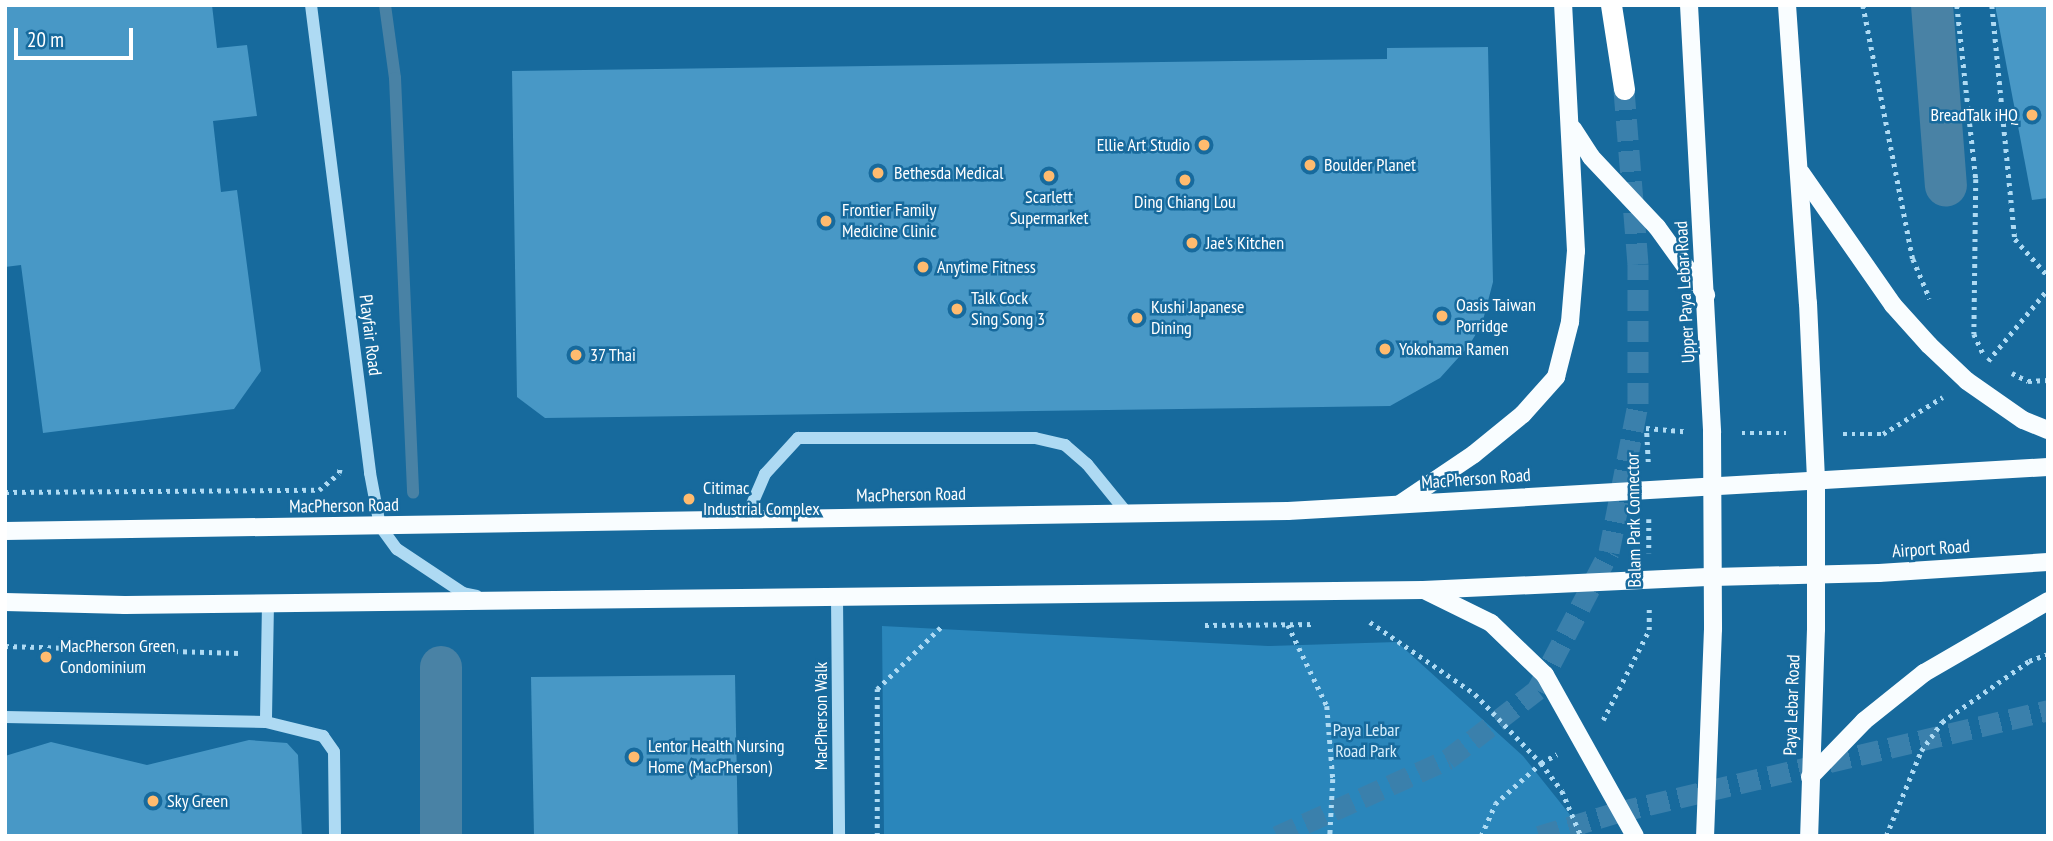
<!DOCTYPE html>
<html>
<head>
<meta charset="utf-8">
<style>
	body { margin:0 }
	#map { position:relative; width:2053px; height:841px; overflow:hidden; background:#176a9d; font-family:"PT Sans Narrow",sans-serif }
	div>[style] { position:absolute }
	.green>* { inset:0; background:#2a86bb }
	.stream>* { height:12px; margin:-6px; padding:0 6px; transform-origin:6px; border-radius:6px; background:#4982a5 }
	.canal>* { height:42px; margin:-21px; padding:0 21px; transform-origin:21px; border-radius:21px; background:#4982a5 }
	.building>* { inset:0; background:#4898c6 }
	.highway-tunnel>* { height:21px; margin-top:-10.5px; transform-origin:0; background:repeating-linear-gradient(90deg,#3a80ac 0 21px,transparent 0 31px) }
	.path>* { height:4.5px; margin-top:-2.25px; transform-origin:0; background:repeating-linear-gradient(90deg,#aedaf3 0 3.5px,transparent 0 8.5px) }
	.minor>* { height:12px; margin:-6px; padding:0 6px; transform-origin:6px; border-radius:6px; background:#aedaf3 }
	.major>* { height:18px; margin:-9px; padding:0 9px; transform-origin:9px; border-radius:9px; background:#f9fdff }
	.highway>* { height:21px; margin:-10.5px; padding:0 10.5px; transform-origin:10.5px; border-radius:10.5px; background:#fff }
	.dots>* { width:19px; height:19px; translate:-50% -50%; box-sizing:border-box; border:4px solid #176a9d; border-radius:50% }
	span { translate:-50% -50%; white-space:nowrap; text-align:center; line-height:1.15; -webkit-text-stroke:5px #176a9d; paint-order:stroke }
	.poi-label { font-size:18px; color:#fff }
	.right { translate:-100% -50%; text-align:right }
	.left { translate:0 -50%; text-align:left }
	.street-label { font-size:18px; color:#fff }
	.park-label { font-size:18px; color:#d6effd }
	.frame { position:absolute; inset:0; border:7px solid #fff; pointer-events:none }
	.scale { position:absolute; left:14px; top:28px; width:119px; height:32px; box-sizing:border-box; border:4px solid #fff; border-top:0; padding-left:9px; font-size:21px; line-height:24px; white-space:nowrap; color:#fff; -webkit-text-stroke:5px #176a9d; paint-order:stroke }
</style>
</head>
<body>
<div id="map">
	<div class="green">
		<i style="clip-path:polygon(882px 626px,1268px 646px,1397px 642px,1523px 756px,1587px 836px,884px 836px)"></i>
	</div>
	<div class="stream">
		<i style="left:385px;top:5px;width:74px;rotate:82.2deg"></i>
		<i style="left:395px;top:78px;width:415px;rotate:87.5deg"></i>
	</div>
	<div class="canal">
		<i style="left:1932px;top:5px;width:181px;rotate:85.6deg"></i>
		<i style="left:441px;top:836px;width:169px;rotate:-90deg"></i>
	</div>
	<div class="building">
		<i style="clip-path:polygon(5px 5px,212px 5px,217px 48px,247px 45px,257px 116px,213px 121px,221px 192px,237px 190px,261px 371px,234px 409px,43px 433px,21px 265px,5px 267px)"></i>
		<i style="clip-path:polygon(1995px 5px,2048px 5px,2048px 198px,2032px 200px)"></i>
		<i style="clip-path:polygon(1488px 47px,1493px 282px,1482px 324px,1468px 347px,1440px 378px,1390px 406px,545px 418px,517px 397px,512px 71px,1387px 59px,1387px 48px)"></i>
		<i style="clip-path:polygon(735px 675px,738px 836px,534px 836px,531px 677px)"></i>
		<i style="clip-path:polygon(249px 740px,287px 743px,298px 755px,302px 836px,5px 836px,5px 756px,51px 742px,147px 765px)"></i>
	</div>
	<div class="highway-tunnel">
		<i style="left:1277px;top:836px;width:188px;rotate:-24.2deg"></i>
		<i style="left:1448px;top:759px;width:113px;rotate:-37.8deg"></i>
		<i style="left:1537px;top:690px;width:156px;rotate:-62.4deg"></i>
		<i style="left:1609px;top:552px;width:151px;rotate:-78.9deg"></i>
		<i style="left:1638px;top:404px;width:140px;rotate:-90deg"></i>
		<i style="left:1638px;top:264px;width:176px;rotate:-94.6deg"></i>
		<i style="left:1539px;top:836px;width:83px;rotate:-16.9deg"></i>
		<i style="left:1618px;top:812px;width:442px;rotate:-13.3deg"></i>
	</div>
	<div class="path">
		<i style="left:1863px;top:5px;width:259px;rotate:78.9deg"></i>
		<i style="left:1913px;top:259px;width:43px;rotate:67deg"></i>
		<i style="left:1957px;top:5px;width:175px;rotate:83.8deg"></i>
		<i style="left:1976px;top:179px;width:155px;rotate:90.7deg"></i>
		<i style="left:1974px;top:334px;width:23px;rotate:65deg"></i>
		<i style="left:1992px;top:5px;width:235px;rotate:84.4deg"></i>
		<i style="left:2015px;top:239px;width:50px;rotate:48.3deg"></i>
		<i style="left:1988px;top:361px;width:94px;rotate:-50.2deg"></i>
		<i style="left:2012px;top:373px;width:18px;rotate:27deg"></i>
		<i style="left:2028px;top:381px;width:20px;rotate:-3deg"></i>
		<i style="left:1742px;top:433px;width:44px"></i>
		<i style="left:1843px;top:434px;width:40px"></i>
		<i style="left:1883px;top:434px;width:70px;rotate:-31.7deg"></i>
		<i style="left:1648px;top:462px;width:34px;rotate:-93deg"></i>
		<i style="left:1646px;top:428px;width:38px;rotate:5deg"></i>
		<i style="left:5px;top:492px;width:314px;rotate:-0.4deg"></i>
		<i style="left:319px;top:490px;width:26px;rotate:-40deg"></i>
		<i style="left:339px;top:473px;width:5px;rotate:-79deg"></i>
		<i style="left:1649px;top:519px;width:34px;rotate:90deg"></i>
		<i style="left:1370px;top:622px;width:127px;rotate:34.4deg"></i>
		<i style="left:1475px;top:694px;width:95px;rotate:46.3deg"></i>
		<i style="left:1541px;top:763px;width:35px;rotate:53deg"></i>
		<i style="left:1562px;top:791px;width:49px;rotate:67.1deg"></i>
		<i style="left:1205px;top:625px;width:110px;rotate:-0.5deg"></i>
		<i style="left:1288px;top:625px;width:90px;rotate:64.3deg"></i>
		<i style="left:1327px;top:706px;width:73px;rotate:85.3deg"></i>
		<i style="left:1333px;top:779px;width:57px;rotate:93deg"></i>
		<i style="left:5px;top:646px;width:235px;rotate:1.7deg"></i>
		<i style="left:1603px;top:720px;width:101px;rotate:-62.9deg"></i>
		<i style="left:1649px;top:630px;width:23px;rotate:-90deg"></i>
		<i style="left:877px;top:836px;width:147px;rotate:-90deg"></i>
		<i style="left:877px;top:689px;width:89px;rotate:-44.1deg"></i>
		<i style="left:1481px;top:836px;width:35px;rotate:-66deg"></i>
		<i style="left:1495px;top:804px;width:62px;rotate:-41.7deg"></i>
		<i style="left:1541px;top:763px;width:18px;rotate:-29deg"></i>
		<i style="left:1886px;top:836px;width:92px;rotate:-67.6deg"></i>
		<i style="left:1921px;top:751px;width:36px;rotate:-54deg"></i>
		<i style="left:1942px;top:722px;width:106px;rotate:-35deg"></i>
		<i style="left:2029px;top:661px;width:20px;rotate:-20deg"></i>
	</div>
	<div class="minor">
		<i style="left:311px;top:5px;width:472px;rotate:82.8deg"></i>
		<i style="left:370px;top:473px;width:54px;rotate:79.3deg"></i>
		<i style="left:380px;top:526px;width:29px;rotate:54deg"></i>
		<i style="left:397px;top:549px;width:79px;rotate:33.7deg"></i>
		<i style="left:463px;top:593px;width:14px;rotate:12deg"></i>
		<i style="left:746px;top:518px;width:48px;rotate:-66.6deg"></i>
		<i style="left:765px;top:474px;width:49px;rotate:-47.5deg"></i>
		<i style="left:798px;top:438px;width:237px"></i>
		<i style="left:1035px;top:438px;width:31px;rotate:13deg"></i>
		<i style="left:1065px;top:445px;width:29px;rotate:41deg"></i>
		<i style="left:1087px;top:464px;width:63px;rotate:50.8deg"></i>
		<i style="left:837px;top:597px;width:239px;rotate:89.5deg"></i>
		<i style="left:268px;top:603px;width:119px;rotate:91deg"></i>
		<i style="left:266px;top:722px;width:59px;rotate:13.8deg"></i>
		<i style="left:323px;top:736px;width:19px;rotate:55deg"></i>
		<i style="left:334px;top:752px;width:84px;rotate:89.3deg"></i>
		<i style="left:5px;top:717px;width:261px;rotate:1.1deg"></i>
	</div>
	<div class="major">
		<i style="left:1689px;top:5px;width:428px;rotate:86.9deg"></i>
		<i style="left:1712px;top:432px;width:197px;rotate:89.7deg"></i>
		<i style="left:1713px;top:629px;width:207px;rotate:92.2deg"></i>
		<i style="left:1787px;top:5px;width:299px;rotate:86deg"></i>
		<i style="left:1808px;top:303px;width:178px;rotate:87.4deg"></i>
		<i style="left:1816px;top:481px;width:148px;rotate:90deg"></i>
		<i style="left:1816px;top:629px;width:207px;rotate:91.9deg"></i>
		<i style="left:1573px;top:129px;width:33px;rotate:57deg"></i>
		<i style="left:1591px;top:157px;width:96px;rotate:46.7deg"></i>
		<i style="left:1657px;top:227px;width:84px;rotate:54.2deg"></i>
		<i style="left:1801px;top:173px;width:161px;rotate:55.1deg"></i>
		<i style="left:1893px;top:305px;width:54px;rotate:48deg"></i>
		<i style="left:1929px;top:345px;width:52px;rotate:43.5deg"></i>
		<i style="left:1967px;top:381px;width:68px;rotate:34.9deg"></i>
		<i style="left:2023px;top:420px;width:27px;rotate:22deg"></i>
		<i style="left:1400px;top:504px;width:89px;rotate:-34deg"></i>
		<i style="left:1474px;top:454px;width:63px;rotate:-39.2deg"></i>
		<i style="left:1523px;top:414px;width:50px;rotate:-48.3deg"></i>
		<i style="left:1556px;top:377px;width:57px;rotate:-75.7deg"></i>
		<i style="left:1570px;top:322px;width:71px;rotate:-85.2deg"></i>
		<i style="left:1576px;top:251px;width:246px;rotate:-93deg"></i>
		<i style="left:5px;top:531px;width:1283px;rotate:-0.89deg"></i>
		<i style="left:1288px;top:511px;width:761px;rotate:-3.31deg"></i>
		<i style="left:1426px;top:591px;width:72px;rotate:26.2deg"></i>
		<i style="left:1491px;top:623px;width:75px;rotate:43.9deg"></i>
		<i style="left:1545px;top:675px;width:184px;rotate:60.8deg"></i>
		<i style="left:5px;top:602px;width:120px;rotate:1.4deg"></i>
		<i style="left:125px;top:605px;width:1298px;rotate:-0.66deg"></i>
		<i style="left:1423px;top:590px;width:290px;rotate:-2.6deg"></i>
		<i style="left:1713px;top:577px;width:166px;rotate:-1.4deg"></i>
		<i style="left:1879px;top:573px;width:169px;rotate:-3.7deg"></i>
		<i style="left:1810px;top:777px;width:78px;rotate:-46deg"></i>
		<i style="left:1864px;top:721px;width:77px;rotate:-38.7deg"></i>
		<i style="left:1924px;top:673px;width:143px;rotate:-30.1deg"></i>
	</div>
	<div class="highway">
		<i style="left:1611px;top:5px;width:85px;rotate:81.2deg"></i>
	</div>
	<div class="dots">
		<i style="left:2032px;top:115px;background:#ffbb6f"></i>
		<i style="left:1204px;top:145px;background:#ffbb6f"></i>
		<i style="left:1310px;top:165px;background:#ffbb6f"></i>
		<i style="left:878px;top:173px;background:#ffbb6f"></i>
		<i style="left:1049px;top:176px;background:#ffbb6f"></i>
		<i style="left:1185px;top:180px;background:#ffbb6f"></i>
		<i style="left:826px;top:221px;background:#ffbb6f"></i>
		<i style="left:1192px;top:243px;background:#ffbb6f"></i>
		<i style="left:923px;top:267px;background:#ffbb6f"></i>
		<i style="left:957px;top:309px;background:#ffbb6f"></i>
		<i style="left:1442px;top:316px;background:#ffbb6f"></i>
		<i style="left:1137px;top:318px;background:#ffbb6f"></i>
		<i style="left:1385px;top:349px;background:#ffbb6f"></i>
		<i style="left:576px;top:355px;background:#ffbb6f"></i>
		<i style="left:689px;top:499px;background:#ffbb6f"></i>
		<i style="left:46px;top:657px;background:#ffbb6f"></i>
		<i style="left:634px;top:757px;background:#ffbb6f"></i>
		<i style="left:153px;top:801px;background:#ffbb6f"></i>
	</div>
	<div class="poi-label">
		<span class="right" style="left:2018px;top:115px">BreadTalk iHQ</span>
		<span class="right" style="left:1190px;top:145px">Ellie Art Studio</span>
		<span class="left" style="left:1324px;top:165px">Boulder Planet</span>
		<span class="left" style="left:894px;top:173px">Bethesda Medical</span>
		<span style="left:1049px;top:208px">Scarlett<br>Supermarket</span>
		<span style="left:1185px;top:202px">Ding Chiang Lou</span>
		<span class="left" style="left:842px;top:221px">Frontier Family<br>Medicine Clinic</span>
		<span class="left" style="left:1206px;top:243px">Jae's Kitchen</span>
		<span class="left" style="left:937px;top:267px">Anytime Fitness</span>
		<span class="left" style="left:971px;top:309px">Talk Cock<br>Sing Song 3</span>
		<span class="left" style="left:1456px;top:316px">Oasis Taiwan<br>Porridge</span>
		<span class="left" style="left:1151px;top:318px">Kushi Japanese<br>Dining</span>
		<span class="left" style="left:1399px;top:349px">Yokohama Ramen</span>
		<span class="left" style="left:590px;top:355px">37 Thai</span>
		<span class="left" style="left:703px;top:499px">Citimac<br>Industrial Complex</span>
		<span class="left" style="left:60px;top:657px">MacPherson Green<br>Condominium</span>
		<span class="left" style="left:648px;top:757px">Lentor Health Nursing<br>Home (MacPherson)</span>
		<span class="left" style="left:167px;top:801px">Sky Green</span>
	</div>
	<div class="street-label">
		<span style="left:1685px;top:292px;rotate:-93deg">Upper Paya Lebar Road</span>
		<span style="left:370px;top:335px;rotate:83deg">Playfair Road</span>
		<span style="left:1476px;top:479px;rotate:-4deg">MacPherson Road</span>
		<span style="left:911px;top:495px;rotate:-1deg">MacPherson Road</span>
		<span style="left:344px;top:506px;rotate:-1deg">MacPherson Road</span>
		<span style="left:1634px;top:520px;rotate:-91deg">Balam Park Connector</span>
		<span style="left:1931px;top:549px;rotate:-4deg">Airport Road</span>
		<span style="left:1792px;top:705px;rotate:-88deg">Paya Lebar Road</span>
		<span style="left:821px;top:716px;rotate:-90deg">MacPherson Walk</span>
	</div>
	<div class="park-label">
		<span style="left:1366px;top:741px">Paya Lebar<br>Road Park</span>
	</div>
	<div class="frame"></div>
	<div class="scale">20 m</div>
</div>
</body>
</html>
